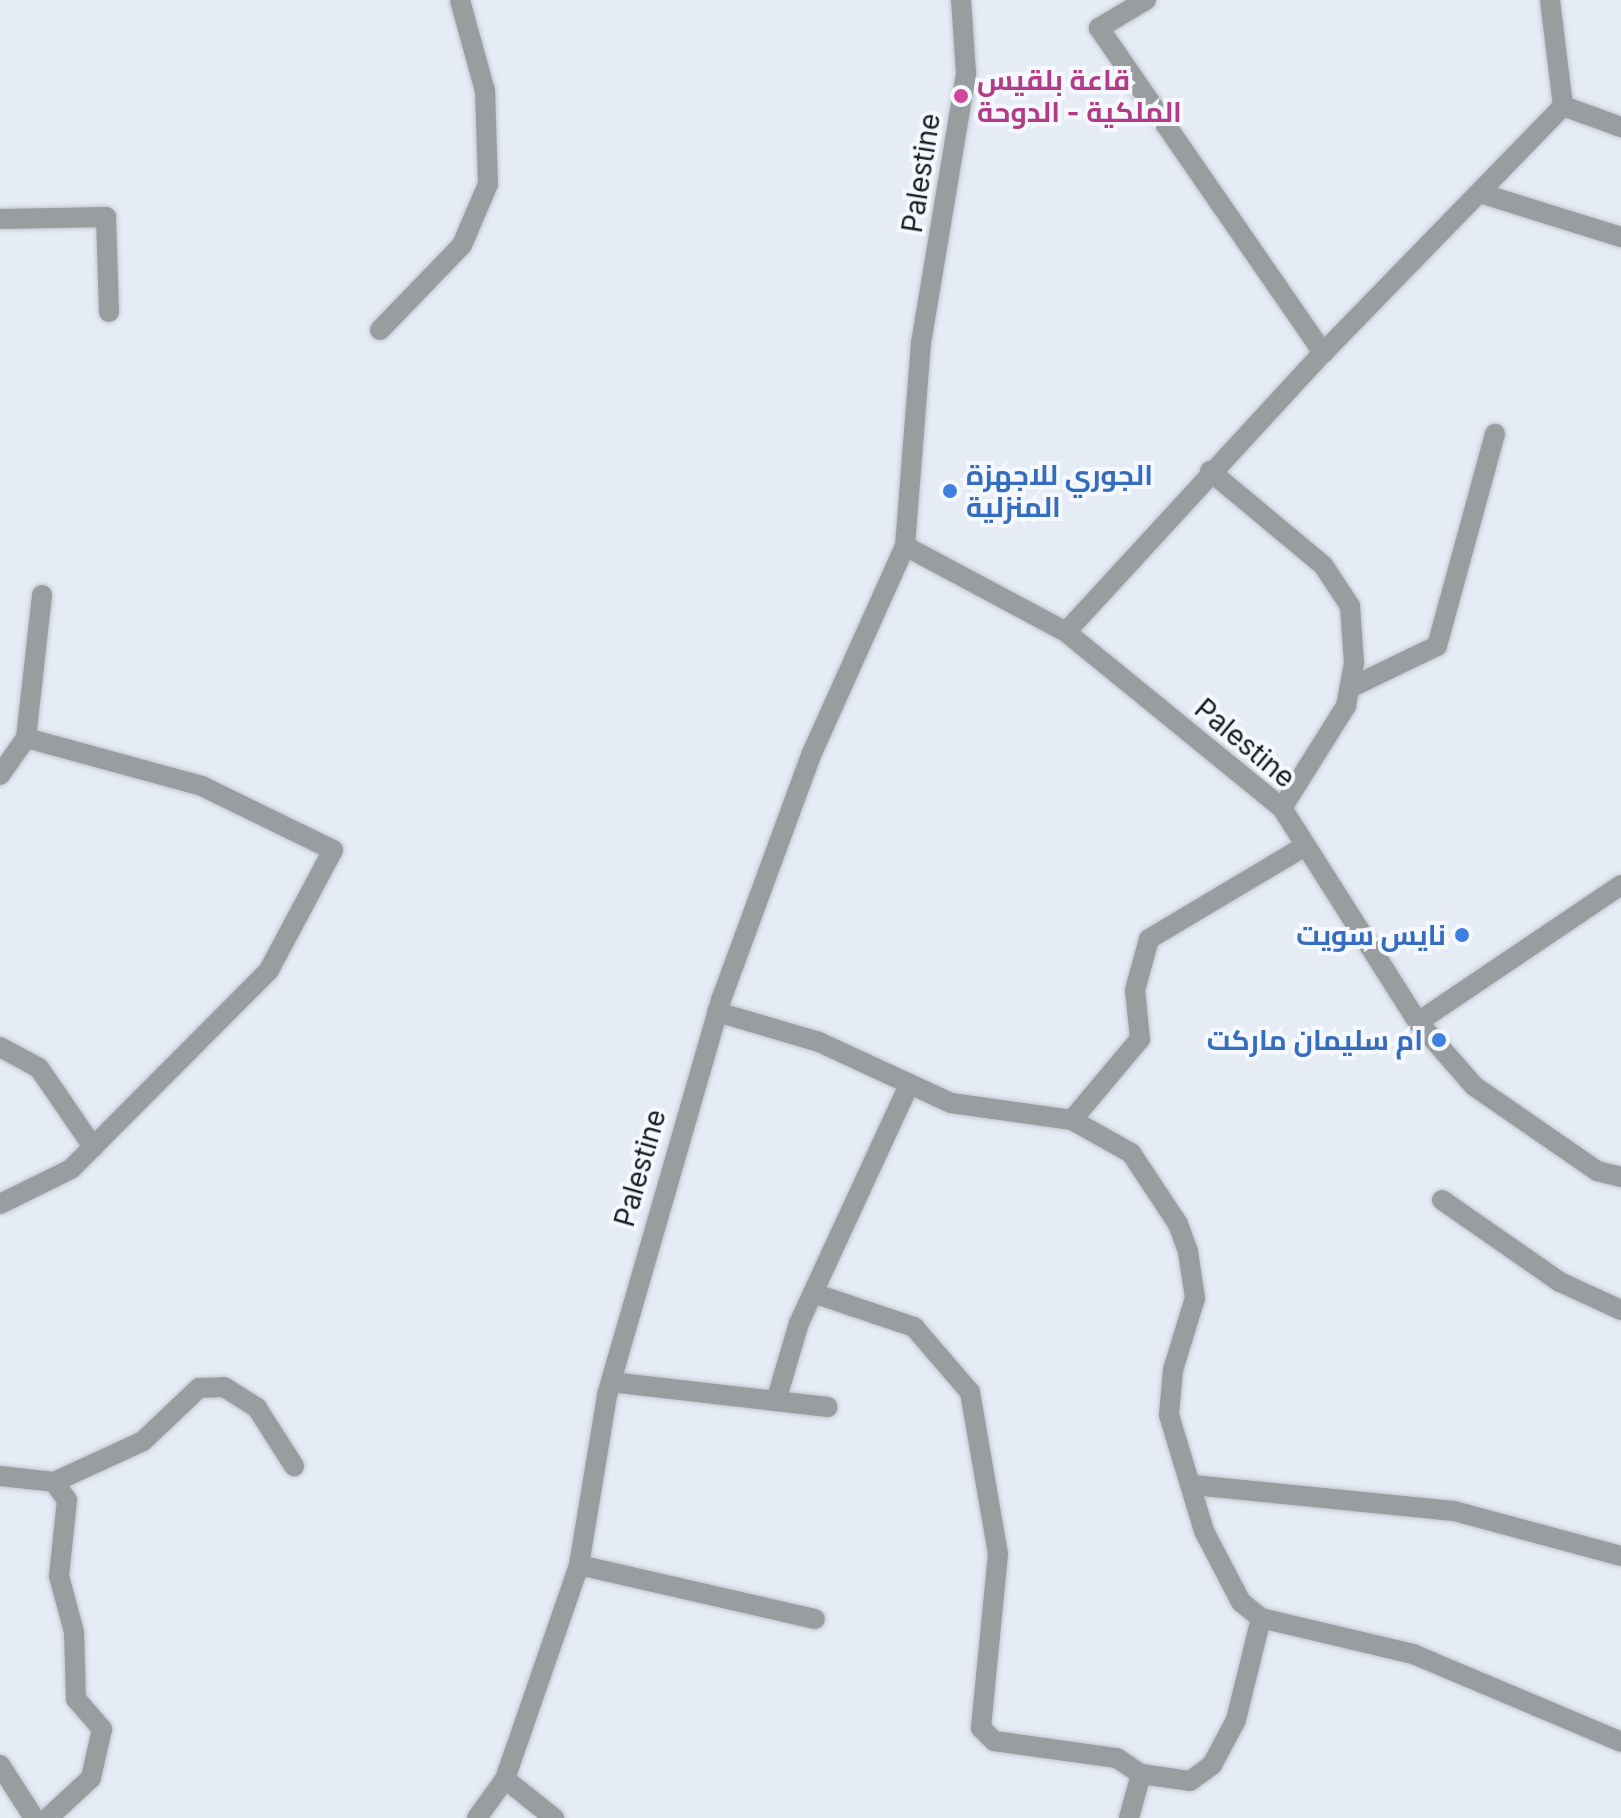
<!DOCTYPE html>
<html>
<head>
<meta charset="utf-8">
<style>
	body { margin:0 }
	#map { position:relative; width:1621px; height:1818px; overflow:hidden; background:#e6ecf6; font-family:Inter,Cairo,sans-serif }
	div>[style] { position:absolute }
	.roads { filter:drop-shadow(0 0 2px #c1c7d0) drop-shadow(0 0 2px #c1c7d0) }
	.minor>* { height:20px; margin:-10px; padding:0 10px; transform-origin:10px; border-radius:10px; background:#999da0 }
	.dots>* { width:22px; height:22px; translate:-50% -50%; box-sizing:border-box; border:4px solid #f5f9ff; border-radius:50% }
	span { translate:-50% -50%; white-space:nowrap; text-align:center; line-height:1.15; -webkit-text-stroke:8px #f5f9ff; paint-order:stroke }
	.hotel-label { font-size:28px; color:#b23c85; font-weight:700 }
	.left { translate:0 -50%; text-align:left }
	.street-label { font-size:28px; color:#1b1e21 }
	.shop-label { font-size:28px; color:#366cbe; font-weight:700 }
	.right { translate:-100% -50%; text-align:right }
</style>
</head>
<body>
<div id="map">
	<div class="roads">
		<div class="minor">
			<i style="left:1146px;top:0;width:55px;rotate:149.2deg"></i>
			<i style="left:1099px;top:28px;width:395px;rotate:55.4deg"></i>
			<i style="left:1323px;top:353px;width:344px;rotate:-45.8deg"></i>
			<i style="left:1563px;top:106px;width:107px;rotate:-97deg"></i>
			<i style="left:1563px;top:106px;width:62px;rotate:19.9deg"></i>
			<i style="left:1483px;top:194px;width:145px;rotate:17.3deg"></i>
			<i style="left:0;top:219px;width:106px;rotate:-1.1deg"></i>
			<i style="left:106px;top:217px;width:95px;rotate:88.2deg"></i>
			<i style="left:380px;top:330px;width:118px;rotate:-46deg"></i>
			<i style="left:462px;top:245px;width:66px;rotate:-66.9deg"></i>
			<i style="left:488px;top:184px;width:93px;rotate:-91.8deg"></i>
			<i style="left:485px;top:91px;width:94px;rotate:-105.4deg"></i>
			<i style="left:1210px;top:471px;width:147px;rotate:39.8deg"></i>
			<i style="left:1323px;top:565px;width:49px;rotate:56.6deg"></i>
			<i style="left:1350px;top:606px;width:57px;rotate:86deg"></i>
			<i style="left:1354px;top:663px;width:44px;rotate:100.5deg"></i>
			<i style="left:1346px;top:706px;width:120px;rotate:122.1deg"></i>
			<i style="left:905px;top:546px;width:183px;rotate:28.1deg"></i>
			<i style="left:1066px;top:632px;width:279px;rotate:39.2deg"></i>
			<i style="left:1282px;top:808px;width:254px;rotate:57.6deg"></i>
			<i style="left:1418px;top:1022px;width:85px;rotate:48.8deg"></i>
			<i style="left:1474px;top:1086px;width:150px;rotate:34.6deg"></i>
			<i style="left:1597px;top:1171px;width:25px;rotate:14deg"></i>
			<i style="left:1066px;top:632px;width:379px;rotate:-47.4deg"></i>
			<i style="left:1352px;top:687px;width:94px;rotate:-25.8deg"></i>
			<i style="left:1437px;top:646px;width:220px;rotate:-74.7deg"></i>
			<i style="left:0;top:775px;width:45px;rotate:-54.9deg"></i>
			<i style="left:26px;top:738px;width:144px;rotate:-83.6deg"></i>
			<i style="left:717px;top:1012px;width:106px;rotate:16.4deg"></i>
			<i style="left:819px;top:1042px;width:145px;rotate:24.8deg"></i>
			<i style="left:951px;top:1103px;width:122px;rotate:8deg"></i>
			<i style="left:1072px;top:1120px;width:68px;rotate:29.2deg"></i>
			<i style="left:1131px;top:1153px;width:85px;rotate:56.5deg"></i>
			<i style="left:1178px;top:1224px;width:30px;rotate:70deg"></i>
			<i style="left:1188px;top:1252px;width:47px;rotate:81.3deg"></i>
			<i style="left:1195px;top:1298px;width:75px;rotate:107deg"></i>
			<i style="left:1173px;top:1370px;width:45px;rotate:95.1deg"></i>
			<i style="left:1169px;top:1415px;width:121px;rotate:73.2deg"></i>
			<i style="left:1204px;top:1531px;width:80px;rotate:62.5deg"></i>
			<i style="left:1241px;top:1602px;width:26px;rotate:39deg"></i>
			<i style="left:1261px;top:1618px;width:156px;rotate:13.3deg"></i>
			<i style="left:1413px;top:1654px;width:226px;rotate:22.9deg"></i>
			<i style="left:1418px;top:1022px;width:245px;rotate:-34deg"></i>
			<i style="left:0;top:1047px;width:44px;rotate:28.3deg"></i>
			<i style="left:39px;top:1068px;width:96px;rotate:55.6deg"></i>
			<i style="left:1072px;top:1120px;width:106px;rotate:-50deg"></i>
			<i style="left:1140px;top:1039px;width:49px;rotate:-95.8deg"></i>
			<i style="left:1135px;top:990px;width:53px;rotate:-74.6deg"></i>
			<i style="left:1149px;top:939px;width:182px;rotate:-30.8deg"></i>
			<i style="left:1442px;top:1200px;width:144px;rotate:34.8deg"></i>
			<i style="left:1560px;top:1282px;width:67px;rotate:24.7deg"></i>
			<i style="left:0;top:1204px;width:79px;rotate:-26.2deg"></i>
			<i style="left:71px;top:1169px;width:281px;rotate:-45.1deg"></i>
			<i style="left:269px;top:970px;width:136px;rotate:-61.9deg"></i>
			<i style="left:333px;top:850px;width:146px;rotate:-154deg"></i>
			<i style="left:202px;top:786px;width:182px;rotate:-164.7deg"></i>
			<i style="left:813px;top:1293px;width:107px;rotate:18.6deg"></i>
			<i style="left:914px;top:1327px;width:86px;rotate:49.3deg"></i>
			<i style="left:970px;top:1392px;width:164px;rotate:80.2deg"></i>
			<i style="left:998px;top:1554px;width:175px;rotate:95.6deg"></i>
			<i style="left:981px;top:1728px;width:18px;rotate:45deg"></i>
			<i style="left:994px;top:1741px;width:124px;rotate:7.9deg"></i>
			<i style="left:1117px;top:1758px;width:29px;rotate:34deg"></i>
			<i style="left:1141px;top:1774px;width:46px;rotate:105.3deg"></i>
			<i style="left:611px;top:1382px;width:218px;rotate:6.6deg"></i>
			<i style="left:776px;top:1401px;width:81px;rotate:-73.6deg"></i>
			<i style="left:799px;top:1323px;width:260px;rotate:-65.2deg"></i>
			<i style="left:0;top:1476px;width:54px;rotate:6.3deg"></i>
			<i style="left:54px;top:1482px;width:22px;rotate:54deg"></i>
			<i style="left:67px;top:1500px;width:76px;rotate:96deg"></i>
			<i style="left:59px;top:1576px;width:58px;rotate:75deg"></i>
			<i style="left:74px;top:1632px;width:67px;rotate:88.3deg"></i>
			<i style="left:76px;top:1699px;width:40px;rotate:49deg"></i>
			<i style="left:102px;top:1729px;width:50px;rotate:102.7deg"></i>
			<i style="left:91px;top:1778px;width:59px;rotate:137.1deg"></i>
			<i style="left:54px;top:1482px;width:98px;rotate:-24.7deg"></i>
			<i style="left:143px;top:1441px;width:77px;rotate:-43.4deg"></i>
			<i style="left:199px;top:1388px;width:25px;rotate:-2deg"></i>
			<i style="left:224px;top:1387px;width:39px;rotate:32deg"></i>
			<i style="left:257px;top:1408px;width:69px;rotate:57.5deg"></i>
			<i style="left:1193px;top:1485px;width:262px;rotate:5.7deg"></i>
			<i style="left:1454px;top:1511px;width:173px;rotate:15.1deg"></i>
			<i style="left:579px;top:1565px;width:242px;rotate:12.9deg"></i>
			<i style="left:0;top:1765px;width:63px;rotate:57.3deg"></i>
			<i style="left:1141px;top:1774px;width:49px;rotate:8.1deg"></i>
			<i style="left:1190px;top:1781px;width:27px;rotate:-36deg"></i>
			<i style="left:1212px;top:1765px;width:51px;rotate:-61.9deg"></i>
			<i style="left:1236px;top:1720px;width:105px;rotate:-76.2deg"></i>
			<i style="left:505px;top:1779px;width:63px;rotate:38.5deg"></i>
			<i style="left:477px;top:1818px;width:48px;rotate:-54.3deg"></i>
			<i style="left:505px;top:1779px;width:226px;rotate:-70.9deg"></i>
			<i style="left:579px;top:1565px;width:172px;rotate:-80.6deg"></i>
			<i style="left:607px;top:1395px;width:411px;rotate:-73.9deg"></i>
			<i style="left:721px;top:1000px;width:263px;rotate:-69.8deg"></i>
			<i style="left:812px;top:753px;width:227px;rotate:-65.8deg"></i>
			<i style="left:905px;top:546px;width:204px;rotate:-85.5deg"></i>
			<i style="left:921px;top:343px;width:274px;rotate:-80.5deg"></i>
			<i style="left:966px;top:73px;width:73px;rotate:-93.9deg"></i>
		</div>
	</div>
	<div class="dots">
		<i style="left:961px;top:96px;background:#d1479c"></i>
		<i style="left:950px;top:491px;background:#3f7fe0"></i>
		<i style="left:1462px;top:935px;background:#3f7fe0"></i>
		<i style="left:1439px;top:1040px;background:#3f7fe0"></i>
	</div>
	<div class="hotel-label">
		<span class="left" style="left:977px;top:96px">قاعة بلقيس<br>الملكية - الدوحة</span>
	</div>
	<div class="street-label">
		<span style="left:921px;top:173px;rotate:-81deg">Palestine</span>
		<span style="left:1245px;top:743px;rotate:40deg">Palestine</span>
		<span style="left:640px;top:1168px;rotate:-74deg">Palestine</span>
	</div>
	<div class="shop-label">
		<span class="left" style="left:966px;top:491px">الجوري للاجهزة<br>المنزلية</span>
		<span class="right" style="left:1446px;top:935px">نايس سويت</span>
		<span class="right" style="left:1423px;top:1040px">ام سليمان ماركت</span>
	</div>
</div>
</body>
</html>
